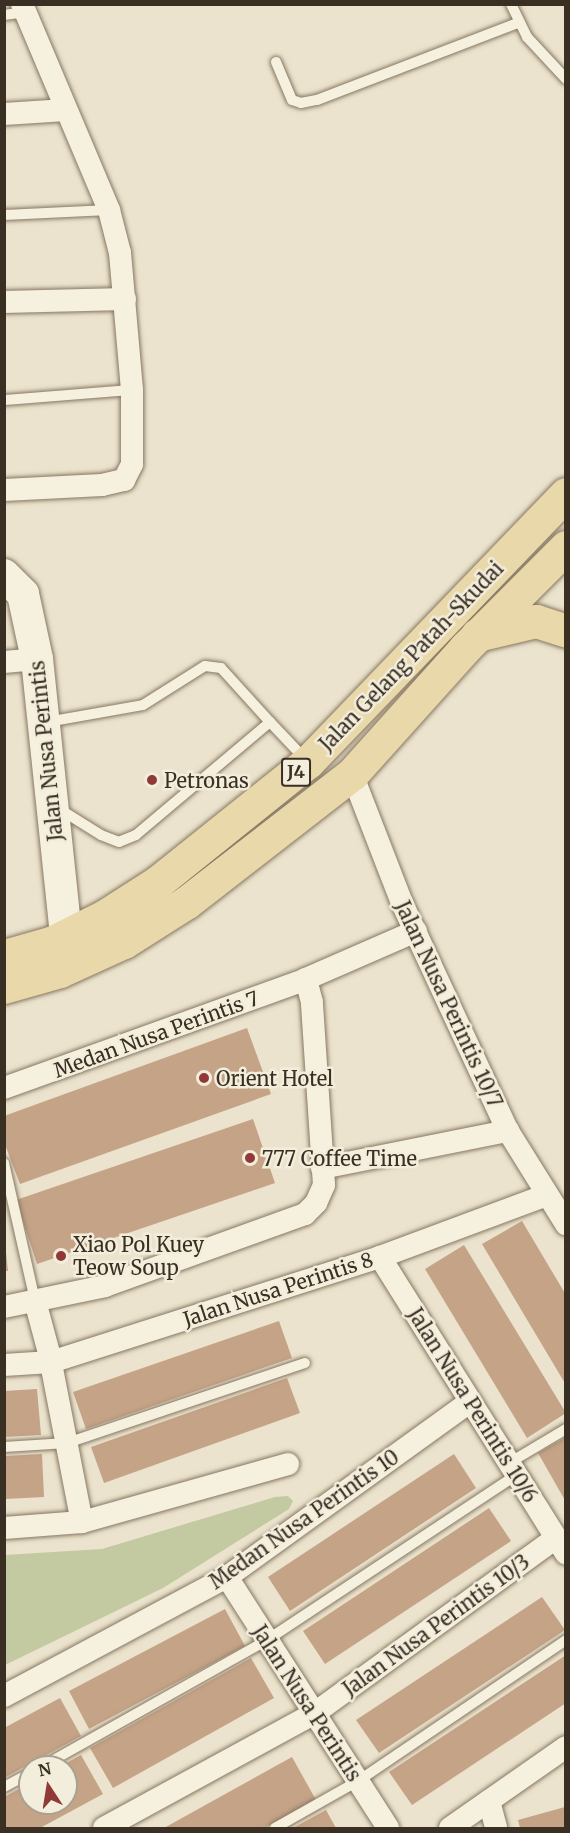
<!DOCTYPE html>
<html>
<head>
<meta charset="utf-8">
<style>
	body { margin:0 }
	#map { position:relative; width:570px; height:1833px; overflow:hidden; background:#ebe3cd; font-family:Merriweather,serif }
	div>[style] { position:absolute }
	.green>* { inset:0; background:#c3c9a1 }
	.building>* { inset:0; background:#c5a387 }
	.roads { filter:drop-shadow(0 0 2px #877762) drop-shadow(0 0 2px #877762) }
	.lane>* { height:10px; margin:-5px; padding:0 5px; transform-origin:5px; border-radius:5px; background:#f6f0df }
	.street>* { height:22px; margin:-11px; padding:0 11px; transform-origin:11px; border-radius:11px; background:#f6f0df }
	.secondary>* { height:32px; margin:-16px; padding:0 16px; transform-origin:16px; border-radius:16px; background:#f6f0df }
	.primary>* { height:33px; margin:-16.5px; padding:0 16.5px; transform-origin:16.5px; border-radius:16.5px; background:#e9d8aa }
	.dots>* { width:16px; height:16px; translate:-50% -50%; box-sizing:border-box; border:3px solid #f3eddc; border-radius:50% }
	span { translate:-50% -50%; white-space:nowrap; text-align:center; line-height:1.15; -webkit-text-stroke:5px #f3eddc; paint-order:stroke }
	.shield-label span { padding:2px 4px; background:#f3eddc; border:2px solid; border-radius:4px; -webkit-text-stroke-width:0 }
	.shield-label { font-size:18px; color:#392f23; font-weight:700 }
	.street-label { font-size:20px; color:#392f23 }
	.poi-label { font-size:20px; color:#392f23 }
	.left { translate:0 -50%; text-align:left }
	.frame { position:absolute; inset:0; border:6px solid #392f23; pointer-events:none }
	.north { position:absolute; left:18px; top:1755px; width:60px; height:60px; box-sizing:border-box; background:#f3eddc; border:2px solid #a9a192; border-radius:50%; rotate:348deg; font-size:16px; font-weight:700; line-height:24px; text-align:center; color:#392f23 }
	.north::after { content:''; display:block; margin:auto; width:21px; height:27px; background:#903a38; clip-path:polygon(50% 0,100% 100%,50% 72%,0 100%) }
</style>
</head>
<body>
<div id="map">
	<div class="green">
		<i style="clip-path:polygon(288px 1496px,293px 1501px,289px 1509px,163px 1588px,5px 1665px,5px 1555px,102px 1549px,275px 1497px)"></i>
	</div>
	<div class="building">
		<i style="clip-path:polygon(247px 1028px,271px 1094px,20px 1184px,4px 1142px,4px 1116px)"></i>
		<i style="clip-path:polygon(253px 1119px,275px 1183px,37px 1264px,16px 1200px)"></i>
		<i style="clip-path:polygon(522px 1221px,566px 1295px,566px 1385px,482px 1244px)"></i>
		<i style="clip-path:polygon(4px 1233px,8px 1271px,4px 1271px)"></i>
		<i style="clip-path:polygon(464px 1245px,566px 1413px,527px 1438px,425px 1269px)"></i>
		<i style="clip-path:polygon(279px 1321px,292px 1358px,86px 1429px,73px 1392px)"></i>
		<i style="clip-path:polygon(287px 1378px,300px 1413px,104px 1483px,91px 1447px)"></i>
		<i style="clip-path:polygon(37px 1389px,41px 1435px,4px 1437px,4px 1391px)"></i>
		<i style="clip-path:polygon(566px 1437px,566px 1502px,538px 1453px)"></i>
		<i style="clip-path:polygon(42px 1454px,44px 1497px,5px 1499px,5px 1456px)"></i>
		<i style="clip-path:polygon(454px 1454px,476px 1488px,290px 1611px,268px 1577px)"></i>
		<i style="clip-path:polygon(489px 1508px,511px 1541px,325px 1664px,303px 1631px)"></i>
		<i style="clip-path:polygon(542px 1597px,565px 1630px,379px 1753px,356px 1720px)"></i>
		<i style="clip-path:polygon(225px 1609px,245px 1646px,89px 1729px,69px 1691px)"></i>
		<i style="clip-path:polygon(566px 1655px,566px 1703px,412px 1805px,389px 1772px)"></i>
		<i style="clip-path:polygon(251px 1658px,274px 1698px,113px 1788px,90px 1748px)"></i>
		<i style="clip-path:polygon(60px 1698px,81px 1736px,4px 1778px,4px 1728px)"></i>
		<i style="clip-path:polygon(81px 1755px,103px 1794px,40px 1828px,4px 1828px,4px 1797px,30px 1783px,30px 1803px,66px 1803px,66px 1767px,59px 1767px)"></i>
		<i style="clip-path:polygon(292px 1757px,316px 1800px,265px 1828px,164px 1828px)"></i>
		<i style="clip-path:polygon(565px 1807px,566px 1828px,520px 1828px,518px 1820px)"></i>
		<i style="clip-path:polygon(326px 1810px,336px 1828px,293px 1828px)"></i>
	</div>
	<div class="roads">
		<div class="lane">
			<i style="left:511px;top:4px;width:37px;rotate:64deg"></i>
			<i style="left:527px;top:37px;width:57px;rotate:47.1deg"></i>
			<i style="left:4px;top:15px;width:22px;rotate:-8deg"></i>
			<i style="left:276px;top:62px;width:41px;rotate:67.2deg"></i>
			<i style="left:292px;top:100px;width:9px;rotate:18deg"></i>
			<i style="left:301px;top:103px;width:16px;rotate:-11deg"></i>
			<i style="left:317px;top:100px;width:217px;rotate:-21deg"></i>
			<i style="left:4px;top:215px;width:105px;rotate:-2.7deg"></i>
			<i style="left:4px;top:400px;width:128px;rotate:-4.5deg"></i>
			<i style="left:47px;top:722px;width:97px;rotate:-10deg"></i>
			<i style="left:143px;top:705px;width:73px;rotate:-32.2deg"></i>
			<i style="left:205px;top:666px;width:16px;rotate:7deg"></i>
			<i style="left:221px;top:668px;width:73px;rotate:47.8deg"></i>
			<i style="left:270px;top:722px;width:175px;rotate:139.9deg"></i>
			<i style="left:136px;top:835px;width:18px;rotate:158deg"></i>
			<i style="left:119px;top:842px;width:19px;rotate:-159deg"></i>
			<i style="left:101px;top:835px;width:51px;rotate:-147.9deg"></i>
			<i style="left:270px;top:722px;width:51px;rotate:46.6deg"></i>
			<i style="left:4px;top:1163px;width:141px;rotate:77.3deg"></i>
			<i style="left:4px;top:1447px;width:63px;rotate:-3.6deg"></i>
			<i style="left:67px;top:1443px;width:251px;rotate:-18.6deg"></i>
			<i style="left:509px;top:1463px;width:66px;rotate:-30.8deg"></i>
			<i style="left:41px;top:1767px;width:259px;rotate:-29.3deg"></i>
			<i style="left:267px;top:1640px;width:299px;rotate:-33.5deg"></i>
			<i style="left:4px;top:1787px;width:30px;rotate:-28deg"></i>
			<i style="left:275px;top:1828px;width:95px;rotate:-29.5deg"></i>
			<i style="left:358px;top:1781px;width:251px;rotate:-34.1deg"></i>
		</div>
		<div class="street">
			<i style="left:4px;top:114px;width:62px;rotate:-3.7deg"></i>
			<i style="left:4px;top:302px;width:121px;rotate:-1.4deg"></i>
			<i style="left:4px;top:490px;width:98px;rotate:-2.9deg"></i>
			<i style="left:102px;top:485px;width:23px;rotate:-13deg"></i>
			<i style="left:124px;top:480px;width:18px;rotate:-63deg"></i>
			<i style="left:132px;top:464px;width:74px;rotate:-90deg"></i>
			<i style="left:132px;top:390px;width:138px;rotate:-95deg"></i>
			<i style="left:120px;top:253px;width:44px;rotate:-104.3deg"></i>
			<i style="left:109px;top:210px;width:224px;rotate:-112.9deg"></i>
			<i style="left:4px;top:662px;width:33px;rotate:-5deg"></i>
			<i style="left:352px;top:774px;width:138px;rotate:68.8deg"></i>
			<i style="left:402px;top:903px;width:251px;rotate:65.1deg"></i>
			<i style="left:508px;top:1131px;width:110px;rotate:58.1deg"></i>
			<i style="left:4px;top:1088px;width:321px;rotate:-19.8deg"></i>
			<i style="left:306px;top:979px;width:120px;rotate:-23.6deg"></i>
			<i style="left:322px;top:1168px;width:190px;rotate:-11.3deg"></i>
			<i style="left:380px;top:1257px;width:350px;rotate:57.9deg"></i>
			<i style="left:35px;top:1301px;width:54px;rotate:74.9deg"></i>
			<i style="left:49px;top:1353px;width:172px;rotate:79deg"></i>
			<i style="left:4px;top:1307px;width:103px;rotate:-11.7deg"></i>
			<i style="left:105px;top:1286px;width:213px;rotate:-19.8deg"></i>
			<i style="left:305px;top:1214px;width:16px;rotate:-45deg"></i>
			<i style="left:316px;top:1203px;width:20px;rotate:-66deg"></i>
			<i style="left:324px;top:1185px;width:183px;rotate:-93.8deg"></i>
			<i style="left:312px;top:1002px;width:24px;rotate:-105deg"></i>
			<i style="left:4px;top:1365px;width:47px;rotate:-3.7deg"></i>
			<i style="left:51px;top:1362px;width:345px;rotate:-17.7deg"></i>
			<i style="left:380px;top:1257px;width:178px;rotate:-20.4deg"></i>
			<i style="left:4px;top:1528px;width:78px;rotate:-4.4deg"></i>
			<i style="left:82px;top:1522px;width:214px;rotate:-15.7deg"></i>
			<i style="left:227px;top:1577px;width:298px;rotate:57.3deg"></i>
			<i style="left:4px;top:1696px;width:253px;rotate:-28.1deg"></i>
			<i style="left:227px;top:1577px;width:299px;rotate:-35.8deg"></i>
			<i style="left:489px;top:1801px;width:28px;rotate:75deg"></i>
			<i style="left:104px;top:1828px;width:240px;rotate:-28.6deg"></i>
			<i style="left:315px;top:1713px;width:298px;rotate:-36deg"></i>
			<i style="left:450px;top:1828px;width:141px;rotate:-34.9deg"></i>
		</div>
		<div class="secondary">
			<i style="left:4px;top:575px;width:27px;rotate:45deg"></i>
			<i style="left:23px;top:594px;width:66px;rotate:77.8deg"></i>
			<i style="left:37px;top:659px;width:279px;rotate:84deg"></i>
		</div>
		<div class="primary">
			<i style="left:477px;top:635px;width:61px;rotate:-13.3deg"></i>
			<i style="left:536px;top:621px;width:32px;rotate:18deg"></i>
			<i style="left:4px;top:956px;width:51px;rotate:-15.9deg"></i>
			<i style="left:53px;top:942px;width:58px;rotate:-26.6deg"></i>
			<i style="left:105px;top:916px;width:63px;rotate:-32.7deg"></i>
			<i style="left:158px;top:882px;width:192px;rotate:-38.7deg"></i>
			<i style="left:308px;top:762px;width:372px;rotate:-46.1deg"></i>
			<i style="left:4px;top:987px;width:58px;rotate:-15.9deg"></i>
			<i style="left:60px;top:971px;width:70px;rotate:-24.4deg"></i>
			<i style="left:124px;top:942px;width:75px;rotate:-32.4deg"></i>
			<i style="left:187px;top:902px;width:209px;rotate:-37.8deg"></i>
			<i style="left:352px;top:774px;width:169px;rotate:-48.1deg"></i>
			<i style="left:465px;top:648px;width:143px;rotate:-45deg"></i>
		</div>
	</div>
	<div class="dots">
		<i style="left:152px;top:780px;background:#903a38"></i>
		<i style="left:204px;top:1078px;background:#903a38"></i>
		<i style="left:250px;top:1158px;background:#903a38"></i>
		<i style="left:61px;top:1256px;background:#903a38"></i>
	</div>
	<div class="shield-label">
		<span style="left:296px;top:772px">J4</span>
	</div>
	<div class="street-label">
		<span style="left:411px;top:656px;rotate:-46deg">Jalan Gelang Patah-Skudai</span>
		<span style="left:46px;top:751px;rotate:-96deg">Jalan Nusa Perintis</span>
		<span style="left:449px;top:1004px;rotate:65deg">Jalan Nusa Perintis 10/7</span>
		<span style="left:156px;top:1034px;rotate:-20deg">Medan Nusa Perintis 7</span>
		<span style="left:278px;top:1289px;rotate:-18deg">Jalan Nusa Perintis 8</span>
		<span style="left:473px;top:1405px;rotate:58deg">Jalan Nusa Perintis 10/6</span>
		<span style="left:304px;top:1519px;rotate:-35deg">Medan Nusa Perintis 10</span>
		<span style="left:436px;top:1625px;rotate:-36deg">Jalan Nusa Perintis 10/3</span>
		<span style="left:307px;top:1703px;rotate:57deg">Jalan Nusa Perintis</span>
	</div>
	<div class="poi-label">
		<span class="left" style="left:164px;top:780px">Petronas</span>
		<span class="left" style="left:216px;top:1078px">Orient Hotel</span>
		<span class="left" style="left:262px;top:1158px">777 Coffee Time</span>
		<span class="left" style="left:73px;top:1256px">Xiao Pol Kuey<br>Teow Soup</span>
	</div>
	<div class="frame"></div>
	<div class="north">N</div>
</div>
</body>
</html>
